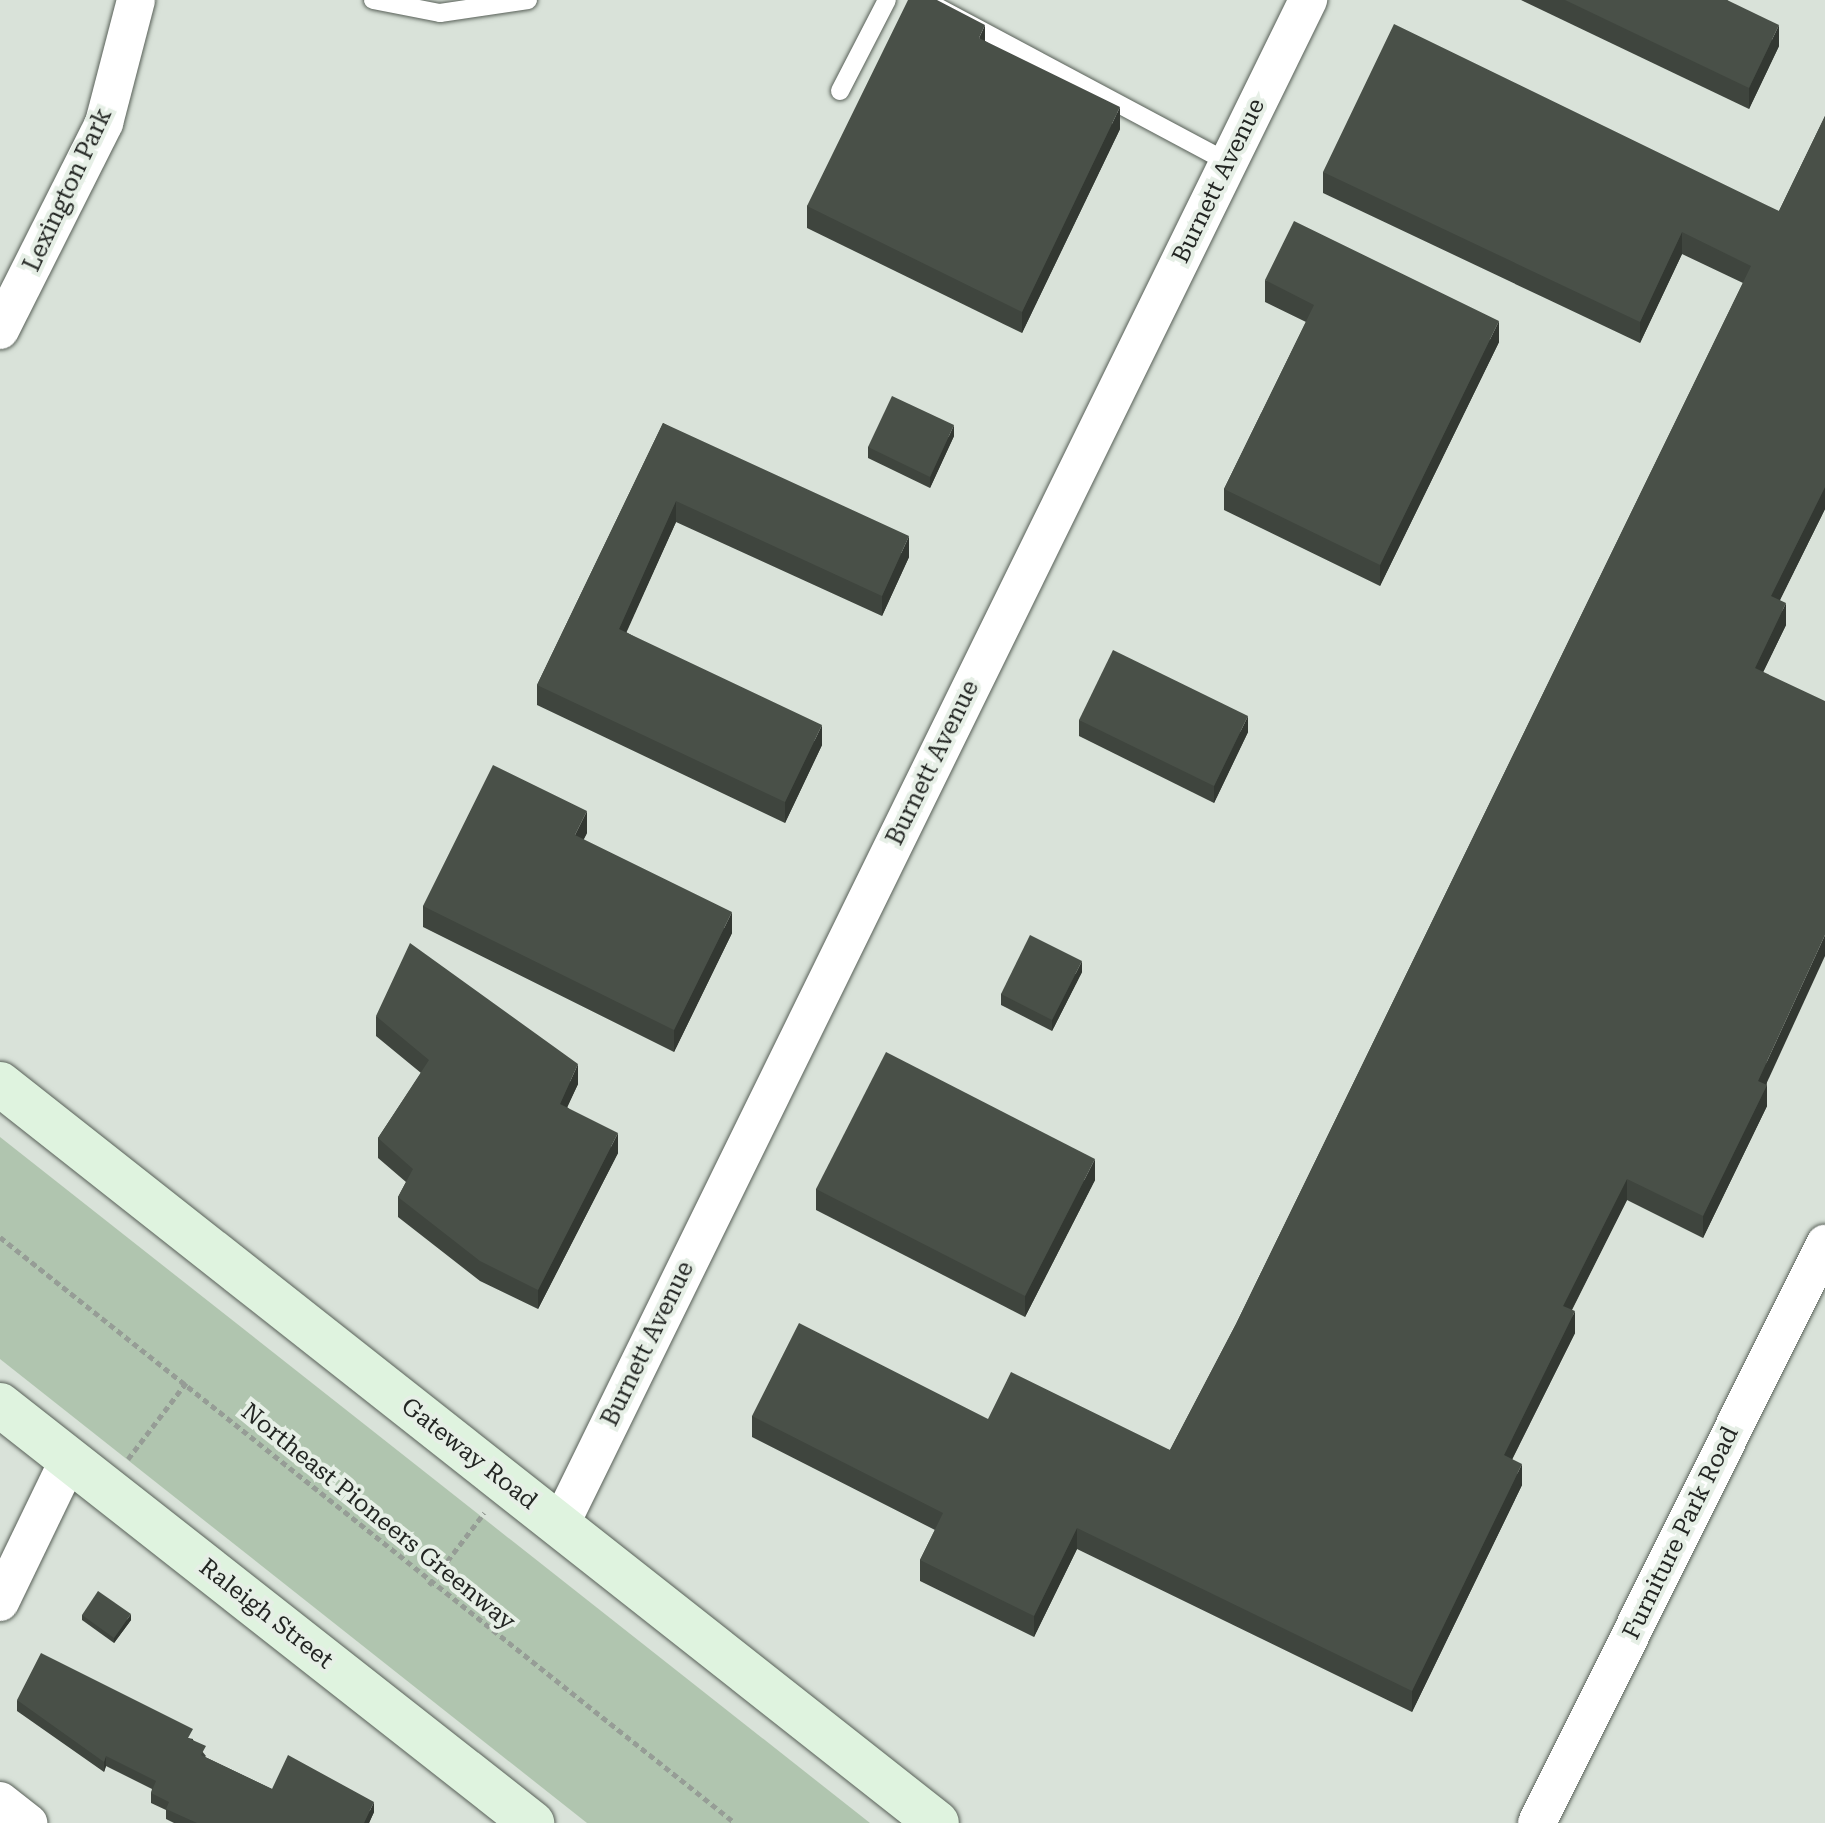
<!DOCTYPE html>
<html>
<head>
<meta charset="utf-8">
<style>
	body { margin:0 }
	#map { position:relative; width:1825px; height:1823px; overflow:hidden; background:#d9e2d9; font-family:"Roboto Serif",serif }
	div>[style] { position:absolute }
	.green>* { inset:0; background:#b0c5af }
	.path>* { height:5px; margin-top:-2.5px; transform-origin:0; background:repeating-linear-gradient(90deg,#969d96 0 6px,transparent 0 10px) }
	.roads { filter:drop-shadow(0 0 2px #586058) drop-shadow(0 0 2px #586058) }
	.lane>* { height:18px; margin:-9px; padding:0 9px; transform-origin:9px; border-radius:9px; background:#fff }
	.street>* { height:38px; margin:-19px; padding:0 19px; transform-origin:19px; border-radius:19px; background:#fff }
	.secondary>* { height:44px; margin:-22px; padding:0 22px; transform-origin:22px; border-radius:22px; background:#dff3df }
	.wall>* { inset:0; background:#3f453e }
	.shaded-wall>* { inset:0; background:#333832 }
	.building>* { inset:0; background:#495048 }
	span { translate:-50% -50%; white-space:nowrap; text-align:center; line-height:1.15; -webkit-text-stroke:8px #e6efe6; paint-order:stroke }
	.street-label { font-size:24px; color:#232623 }
</style>
</head>
<body>
<div id="map">
	<div class="green">
		<i style="clip-path:polygon(0 1137px,870px 1823px,587px 1823px,0 1359px)"></i>
	</div>
	<div class="path">
		<i style="left:0;top:1237px;width:940px;rotate:38.56deg"></i>
		<i style="left:128px;top:1459px;width:96px;rotate:-52.7deg"></i>
		<i style="left:429px;top:1585px;width:91px;rotate:-52.6deg"></i>
	</div>
	<div class="roads">
		<div class="lane">
			<i style="left:373px;top:0;width:68px;rotate:11deg"></i>
			<i style="left:440px;top:13px;width:89px;rotate:-8.4deg"></i>
			<i style="left:924px;top:0;width:344px;rotate:28.1deg"></i>
			<i style="left:840px;top:91px;width:102px;rotate:-62.7deg"></i>
		</div>
		<div class="street">
			<i style="left:0;top:330px;width:232px;rotate:-63.3deg"></i>
			<i style="left:104px;top:123px;width:127px;rotate:-75.4deg"></i>
			<i style="left:560px;top:1525px;width:1699px;rotate:-63.87deg"></i>
			<i style="left:0;top:1602px;width:159px;rotate:-64.2deg"></i>
			<i style="left:0;top:1801px;width:36px;rotate:38deg"></i>
			<i style="left:1537px;top:1823px;width:647px;rotate:-63.55deg"></i>
		</div>
		<div class="secondary">
			<i style="left:0;top:1084px;width:1193px;rotate:38.26deg"></i>
			<i style="left:0;top:1405px;width:677px;rotate:38.16deg"></i>
		</div>
	</div>
	<div class="wall">
		<i style="clip-path:polygon(1521px 0,1727px 0,1779px 46px,1749px 109px)"></i>
		<i style="clip-path:polygon(985px 41px,1120px 129px,1022px 333px,807px 228px,807px 206px)"></i>
		<i style="clip-path:polygon(1825px 116px,1825px 509px,1780px 600px,1786px 625px,1763px 672px,1767px 1106px,1703px 1238px,1627px 1200px,1572px 1310px,1575px 1333px,1512px 1459px,1522px 1485px,1412px 1712px,1077px 1549px,1034px 1637px,920px 1581px,920px 1560px,935px 1530px,752px 1437px,752px 1416px,988px 1419px,1170px 1450px,1236px 1324px,1743px 283px,1682px 254px,1640px 343px,1323px 193px,1323px 172px,1779px 211px)"></i>
		<i style="clip-path:polygon(1265px 280px,1499px 342px,1380px 586px,1224px 510px,1224px 489px,1306px 322px,1265px 302px)"></i>
		<i style="clip-path:polygon(663px 423px,909px 557px,882px 616px,676px 522px,626px 632px,822px 745px,785px 823px,537px 705px,537px 685px)"></i>
		<i style="clip-path:polygon(954px 436px,930px 488px,868px 458px,868px 447px)"></i>
		<i style="clip-path:polygon(1079px 720px,1248px 732px,1214px 803px,1079px 736px)"></i>
		<i style="clip-path:polygon(587px 833px,583px 840px,732px 933px,674px 1052px,423px 927px,423px 906px)"></i>
		<i style="clip-path:polygon(1082px 972px,1052px 1031px,1001px 1005px,1001px 994px)"></i>
		<i style="clip-path:polygon(376px 1016px,578px 1084px,567px 1107px,618px 1153px,538px 1309px,480px 1281px,398px 1217px,398px 1197px,406px 1182px,378px 1158px,378px 1138px,421px 1073px,376px 1036px)"></i>
		<i style="clip-path:polygon(1095px 1180px,1025px 1317px,816px 1210px,816px 1189px)"></i>
		<i style="clip-path:polygon(82px 1615px,131px 1620px,114px 1643px,82px 1620px)"></i>
		<i style="clip-path:polygon(17px 1700px,193px 1739px,193px 1740px,206px 1756px,205px 1757px,272px 1789px,374px 1812px,369px 1823px,174px 1823px,166px 1819px,166px 1810px,151px 1803px,151px 1793px,152px 1789px,106px 1766px,104px 1772px,17px 1711px)"></i>
	</div>
	<div class="shaded-wall">
		<i style="clip-path:polygon(985px 25px,985px 46px,979px 38px)"></i>
		<i style="clip-path:polygon(1779px 25px,1779px 46px,1749px 109px,1749px 88px)"></i>
		<i style="clip-path:polygon(1120px 107px,1120px 129px,1022px 333px,1022px 312px)"></i>
		<i style="clip-path:polygon(1682px 232px,1682px 254px,1640px 343px,1640px 322px)"></i>
		<i style="clip-path:polygon(1499px 321px,1499px 342px,1380px 586px,1380px 565px)"></i>
		<i style="clip-path:polygon(954px 425px,954px 436px,930px 488px,930px 477px)"></i>
		<i style="clip-path:polygon(1825px 487px,1825px 509px,1771px 618px,1771px 596px)"></i>
		<i style="clip-path:polygon(676px 501px,676px 522px,619px 649px,619px 629px)"></i>
		<i style="clip-path:polygon(909px 536px,909px 557px,882px 616px,882px 596px)"></i>
		<i style="clip-path:polygon(1786px 603px,1786px 625px,1755px 689px,1755px 668px)"></i>
		<i style="clip-path:polygon(1248px 716px,1248px 732px,1214px 803px,1214px 786px)"></i>
		<i style="clip-path:polygon(822px 725px,822px 745px,785px 823px,785px 802px)"></i>
		<i style="clip-path:polygon(587px 811px,587px 833px,575px 857px,575px 835px)"></i>
		<i style="clip-path:polygon(732px 912px,732px 933px,674px 1052px,674px 1030px)"></i>
		<i style="clip-path:polygon(1825px 935px,1825px 956px,1758px 1102px,1758px 1081px)"></i>
		<i style="clip-path:polygon(1082px 961px,1082px 972px,1052px 1031px,1052px 1020px)"></i>
		<i style="clip-path:polygon(578px 1064px,578px 1084px,560px 1123px,560px 1104px)"></i>
		<i style="clip-path:polygon(1767px 1085px,1767px 1106px,1703px 1238px,1703px 1216px)"></i>
		<i style="clip-path:polygon(618px 1133px,618px 1153px,538px 1309px,538px 1290px)"></i>
		<i style="clip-path:polygon(1095px 1159px,1095px 1180px,1025px 1317px,1025px 1296px)"></i>
		<i style="clip-path:polygon(1627px 1179px,1627px 1200px,1563px 1327px,1563px 1306px)"></i>
		<i style="clip-path:polygon(1575px 1311px,1575px 1333px,1504px 1476px,1504px 1455px)"></i>
		<i style="clip-path:polygon(1522px 1464px,1522px 1485px,1412px 1712px,1412px 1691px)"></i>
		<i style="clip-path:polygon(1077px 1528px,1077px 1549px,1034px 1637px,1034px 1616px)"></i>
		<i style="clip-path:polygon(131px 1614px,131px 1620px,114px 1643px,114px 1638px)"></i>
		<i style="clip-path:polygon(106px 1756px,106px 1766px,104px 1772px,104px 1762px)"></i>
		<i style="clip-path:polygon(374px 1802px,374px 1812px,369px 1823px,364px 1823px)"></i>
	</div>
	<div class="building">
		<i style="clip-path:polygon(908px 0,937px 0,985px 25px,979px 38px,1120px 107px,1022px 312px,807px 206px)"></i>
		<i style="clip-path:polygon(1565px 0,1727px 0,1779px 25px,1749px 88px)"></i>
		<i style="clip-path:polygon(1394px 24px,1779px 211px,1825px 116px,1825px 487px,1771px 596px,1786px 603px,1755px 668px,1825px 701px,1825px 935px,1758px 1081px,1767px 1085px,1703px 1216px,1627px 1179px,1563px 1306px,1575px 1311px,1504px 1455px,1522px 1464px,1412px 1691px,1077px 1528px,1034px 1616px,920px 1560px,943px 1513px,752px 1416px,799px 1323px,988px 1419px,1011px 1372px,1170px 1450px,1236px 1324px,1751px 266px,1682px 232px,1640px 322px,1323px 172px)"></i>
		<i style="clip-path:polygon(1294px 221px,1499px 321px,1380px 565px,1224px 489px,1314px 305px,1265px 280px)"></i>
		<i style="clip-path:polygon(892px 396px,954px 425px,930px 477px,868px 447px)"></i>
		<i style="clip-path:polygon(663px 423px,909px 536px,882px 596px,676px 501px,619px 629px,822px 725px,785px 802px,537px 685px)"></i>
		<i style="clip-path:polygon(1113px 650px,1248px 716px,1214px 786px,1079px 720px)"></i>
		<i style="clip-path:polygon(493px 765px,587px 811px,575px 835px,732px 912px,674px 1030px,423px 906px)"></i>
		<i style="clip-path:polygon(1030px 935px,1082px 961px,1052px 1020px,1001px 994px)"></i>
		<i style="clip-path:polygon(410px 943px,578px 1064px,560px 1104px,618px 1133px,538px 1290px,480px 1261px,398px 1197px,413px 1169px,378px 1138px,429px 1060px,376px 1016px)"></i>
		<i style="clip-path:polygon(886px 1052px,1095px 1159px,1025px 1296px,816px 1189px)"></i>
		<i style="clip-path:polygon(98px 1591px,131px 1614px,114px 1638px,82px 1615px)"></i>
		<i style="clip-path:polygon(41px 1653px,193px 1729px,188px 1738px,206px 1746px,201px 1755px,272px 1789px,288px 1755px,374px 1802px,364px 1823px,197px 1823px,166px 1809px,169px 1802px,151px 1793px,156px 1781px,106px 1756px,104px 1762px,17px 1700px)"></i>
	</div>
	<div class="street-label">
		<span style="left:1219px;top:181px;rotate:-64deg">Burnett Avenue</span>
		<span style="left:68px;top:190px;rotate:-65deg">Lexington Park</span>
		<span style="left:933px;top:763px;rotate:-64deg">Burnett Avenue</span>
		<span style="left:648px;top:1344px;rotate:-64deg">Burnett Avenue</span>
		<span style="left:469px;top:1454px;rotate:38deg">Gateway Road</span>
		<span style="left:378px;top:1517px;rotate:39deg">Northeast Pioneers Greenway</span>
		<span style="left:1681px;top:1533px;rotate:-64deg">Furniture Park Road</span>
		<span style="left:266px;top:1614px;rotate:38deg">Raleigh Street</span>
	</div>
</div>
</body>
</html>
